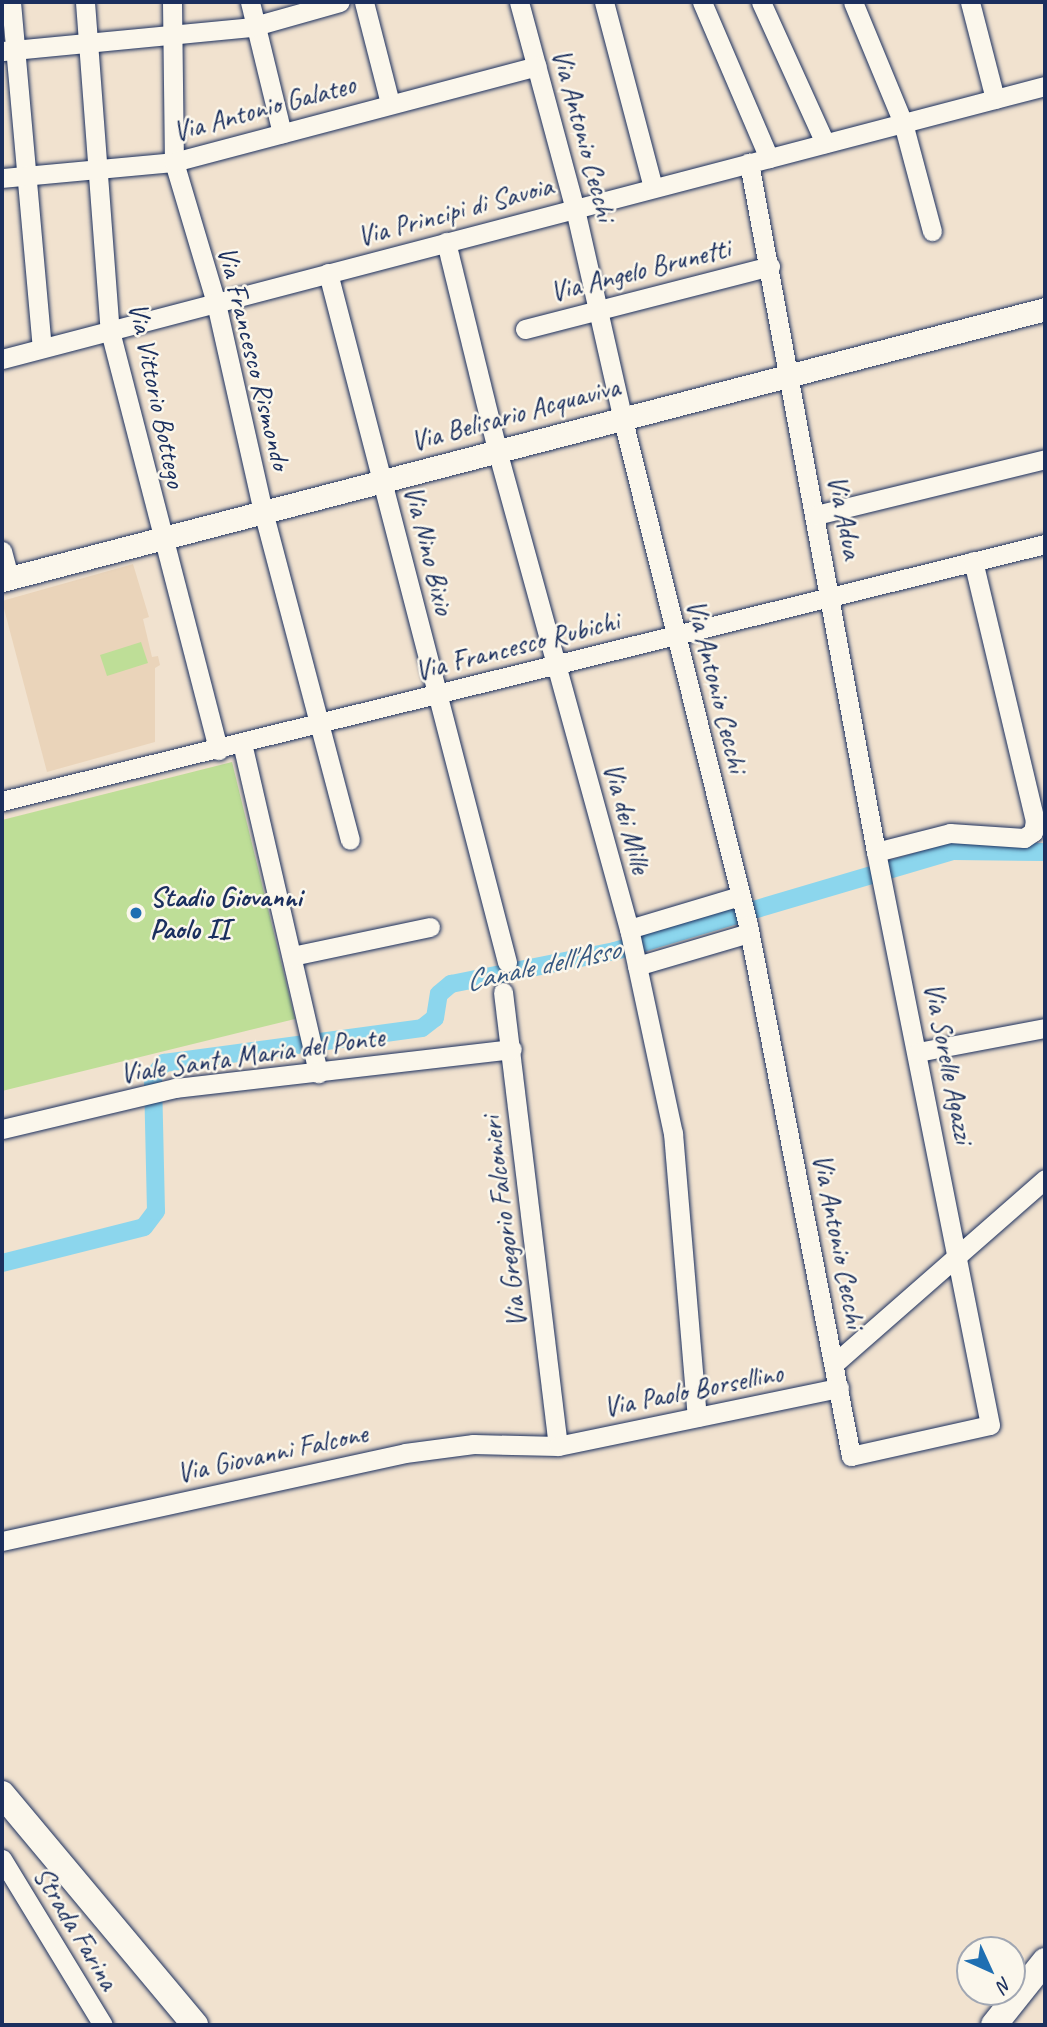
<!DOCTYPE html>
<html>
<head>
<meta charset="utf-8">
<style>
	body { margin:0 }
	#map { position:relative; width:1047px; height:2027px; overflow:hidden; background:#f1e2cf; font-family:Caveat,sans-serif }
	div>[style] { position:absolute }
	.built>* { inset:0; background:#ead4ba }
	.green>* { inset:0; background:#bede97 }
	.canal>* { height:18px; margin:-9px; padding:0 9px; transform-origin:9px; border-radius:9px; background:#8cd6ed }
	.roads { filter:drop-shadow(0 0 2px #1b2f5e) drop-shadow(0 0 2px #1b2f5e) }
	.minor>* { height:19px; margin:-9.5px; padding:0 9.5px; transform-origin:9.5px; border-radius:9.5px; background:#fbf7ec }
	.tertiary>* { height:23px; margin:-11.5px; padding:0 11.5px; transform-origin:11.5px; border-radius:11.5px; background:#fbf7ec }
	.secondary>* { height:26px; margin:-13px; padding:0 13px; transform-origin:13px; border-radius:13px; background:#fbf7ec }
	.dots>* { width:19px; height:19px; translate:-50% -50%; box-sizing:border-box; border:4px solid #fbf7ec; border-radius:50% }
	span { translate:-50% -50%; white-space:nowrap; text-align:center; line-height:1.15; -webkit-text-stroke:5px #fbf7ec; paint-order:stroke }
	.street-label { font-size:28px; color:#1b2f5e }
	.poi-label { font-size:28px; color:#1b2f5e; font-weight:700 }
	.left { translate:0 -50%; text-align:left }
	.water-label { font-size:30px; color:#375982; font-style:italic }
	.frame { position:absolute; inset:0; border:4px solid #1b2f5e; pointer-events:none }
	.north { position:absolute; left:956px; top:1936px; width:70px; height:70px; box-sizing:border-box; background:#fbf7ec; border:2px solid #a1a7b3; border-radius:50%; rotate:135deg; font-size:19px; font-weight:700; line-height:28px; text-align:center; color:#1b2f5e }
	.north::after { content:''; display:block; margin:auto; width:24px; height:32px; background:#1f6fb2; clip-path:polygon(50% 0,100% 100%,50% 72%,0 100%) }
</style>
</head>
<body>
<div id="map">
	<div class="built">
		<i style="clip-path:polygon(133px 564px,149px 617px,143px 619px,152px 657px,158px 656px,160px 665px,155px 668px,155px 742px,47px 772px,2px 601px)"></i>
	</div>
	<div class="green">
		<i style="clip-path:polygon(141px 642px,148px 663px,107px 676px,100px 655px)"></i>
		<i style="clip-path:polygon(232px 762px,295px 1019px,2px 1091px,2px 820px)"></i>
	</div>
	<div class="canal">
		<i style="left:2px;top:1263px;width:146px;rotate:-14.2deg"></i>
		<i style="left:144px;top:1227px;width:20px;rotate:-53deg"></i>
		<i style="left:156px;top:1211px;width:134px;rotate:-91.3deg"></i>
		<i style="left:153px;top:1077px;width:18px;rotate:-52deg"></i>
		<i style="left:164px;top:1063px;width:260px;rotate:-7.7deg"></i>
		<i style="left:422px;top:1028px;width:16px;rotate:-38deg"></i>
		<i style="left:435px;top:1018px;width:24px;rotate:-81deg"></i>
		<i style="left:439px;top:994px;width:16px;rotate:-40deg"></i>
		<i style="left:451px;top:984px;width:167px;rotate:-11.4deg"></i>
		<i style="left:615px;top:951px;width:352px;rotate:-16.5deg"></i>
		<i style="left:953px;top:851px;width:92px;rotate:0.6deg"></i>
	</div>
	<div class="roads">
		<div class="minor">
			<i style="left:11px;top:2px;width:347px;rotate:84.9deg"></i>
			<i style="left:85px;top:2px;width:330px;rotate:85.7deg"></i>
			<i style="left:110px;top:331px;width:433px;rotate:75.5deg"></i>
			<i style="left:172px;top:2px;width:160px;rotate:89.3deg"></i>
			<i style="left:174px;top:162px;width:147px;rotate:73.4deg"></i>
			<i style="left:216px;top:303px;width:213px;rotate:77.3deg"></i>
			<i style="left:263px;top:511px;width:340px;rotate:75.2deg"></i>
			<i style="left:250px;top:2px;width:135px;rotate:76.3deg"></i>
			<i style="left:364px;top:2px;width:104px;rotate:75.6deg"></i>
			<i style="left:519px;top:2px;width:214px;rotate:74.9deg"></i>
			<i style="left:575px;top:209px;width:212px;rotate:77.2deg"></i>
			<i style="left:622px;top:416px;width:524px;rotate:76.1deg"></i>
			<i style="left:748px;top:925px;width:541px;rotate:79.02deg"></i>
			<i style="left:851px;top:1456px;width:142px;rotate:-12.6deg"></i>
			<i style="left:990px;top:1425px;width:584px;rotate:-101.25deg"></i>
			<i style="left:876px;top:852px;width:701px;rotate:-100.44deg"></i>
			<i style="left:604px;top:2px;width:192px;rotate:75.2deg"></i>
			<i style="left:702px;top:2px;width:170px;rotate:66.8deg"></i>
			<i style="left:761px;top:2px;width:155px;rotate:65.6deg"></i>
			<i style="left:853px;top:2px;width:131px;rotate:67.5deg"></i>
			<i style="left:903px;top:123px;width:112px;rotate:75deg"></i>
			<i style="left:970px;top:2px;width:100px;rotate:75.5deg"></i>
			<i style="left:3px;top:51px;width:249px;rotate:-5.5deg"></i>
			<i style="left:251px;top:27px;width:92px;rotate:-15.7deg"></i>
			<i style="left:2px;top:178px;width:173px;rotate:-5.3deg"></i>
			<i style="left:174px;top:162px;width:375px;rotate:-14.8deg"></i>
			<i style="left:446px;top:242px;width:214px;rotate:76.2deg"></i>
			<i style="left:497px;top:450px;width:501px;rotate:74.6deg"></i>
			<i style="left:630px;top:933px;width:205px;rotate:77.9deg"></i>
			<i style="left:673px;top:1133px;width:285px;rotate:85.2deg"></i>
			<i style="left:328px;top:273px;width:712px;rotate:75.44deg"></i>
			<i style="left:525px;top:329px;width:253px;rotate:-14.4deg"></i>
			<i style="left:2px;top:359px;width:1078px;rotate:-14.67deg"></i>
			<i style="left:816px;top:515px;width:236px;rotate:-13.7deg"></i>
			<i style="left:2px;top:551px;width:28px;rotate:75deg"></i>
			<i style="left:242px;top:743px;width:339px;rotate:77deg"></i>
			<i style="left:2px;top:801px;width:1074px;rotate:-13.84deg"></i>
			<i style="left:876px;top:852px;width:76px;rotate:-14.4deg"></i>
			<i style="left:950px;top:833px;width:74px;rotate:3.9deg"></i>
			<i style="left:1024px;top:838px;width:11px;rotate:-34deg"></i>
			<i style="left:1033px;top:832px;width:11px;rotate:-80deg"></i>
			<i style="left:1035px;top:821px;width:267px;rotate:-103.4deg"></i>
			<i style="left:629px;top:929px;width:116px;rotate:-16.6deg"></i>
			<i style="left:292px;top:956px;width:141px;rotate:-11.9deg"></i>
			<i style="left:637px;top:966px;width:117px;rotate:-16.4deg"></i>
			<i style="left:503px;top:992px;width:457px;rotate:83.1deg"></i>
			<i style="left:918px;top:1052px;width:129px;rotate:-10.7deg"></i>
			<i style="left:2px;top:1129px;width:178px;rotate:-13.3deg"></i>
			<i style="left:175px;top:1088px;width:339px;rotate:-6.6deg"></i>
			<i style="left:835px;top:1363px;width:279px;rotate:-41.2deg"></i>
			<i style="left:2px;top:1541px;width:412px;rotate:-12.3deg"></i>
			<i style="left:405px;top:1453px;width:69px;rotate:-7.5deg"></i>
			<i style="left:473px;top:1444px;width:85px;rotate:1.3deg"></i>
			<i style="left:558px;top:1446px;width:287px;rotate:-11.7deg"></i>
			<i style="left:2px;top:1859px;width:194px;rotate:58.7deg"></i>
		</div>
		<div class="tertiary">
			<i style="left:2px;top:580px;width:1078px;rotate:-14.56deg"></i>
		</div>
		<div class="secondary">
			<i style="left:2px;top:1794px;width:301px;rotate:50.1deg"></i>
			<i style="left:994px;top:2025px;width:82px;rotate:-51.4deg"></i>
		</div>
	</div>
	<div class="dots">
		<i style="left:136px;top:913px;background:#1f6fb2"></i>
	</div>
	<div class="street-label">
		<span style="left:264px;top:108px;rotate:-15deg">Via Antonio Galateo</span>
		<span style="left:584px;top:135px;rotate:75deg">Via Antonio Cecchi</span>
		<span style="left:455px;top:211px;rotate:-15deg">Via Principi di Savoia</span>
		<span style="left:640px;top:270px;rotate:-14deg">Via Angelo Brunetti</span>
		<span style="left:254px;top:358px;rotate:76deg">Via Francesco Rismondo</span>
		<span style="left:157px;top:395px;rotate:78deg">Via Vittorio Bottego</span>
		<span style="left:515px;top:414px;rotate:-15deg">Via Belisario Acquaviva</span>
		<span style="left:845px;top:517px;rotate:79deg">Via Adua</span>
		<span style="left:429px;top:550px;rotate:76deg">Via Nino Bixio</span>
		<span style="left:517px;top:646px;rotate:-14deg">Via Francesco Rubichi</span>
		<span style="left:717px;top:686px;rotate:76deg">Via Antonio Cecchi</span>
		<span style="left:627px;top:818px;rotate:75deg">Via dei Mille</span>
		<span style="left:252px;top:1055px;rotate:-8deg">Viale Santa Maria del Ponte</span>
		<span style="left:949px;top:1063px;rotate:79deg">Via Sorelle Agazzi</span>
		<span style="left:504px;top:1222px;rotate:-97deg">Via Gregorio Falconieri</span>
		<span style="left:839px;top:1241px;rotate:79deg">Via Antonio Cecchi</span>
		<span style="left:693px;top:1390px;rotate:-11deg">Via Paolo Borsellino</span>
		<span style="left:272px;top:1453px;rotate:-12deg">Via Giovanni Falcone</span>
		<span style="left:76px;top:1928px;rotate:59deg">Strada Farina</span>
	</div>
	<div class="poi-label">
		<span class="left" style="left:150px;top:913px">Stadio Giovanni<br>Paolo II</span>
	</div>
	<div class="water-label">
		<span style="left:542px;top:965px;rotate:-12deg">Canale dell'Asso</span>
	</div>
	<div class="frame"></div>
	<div class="north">N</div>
</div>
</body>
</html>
